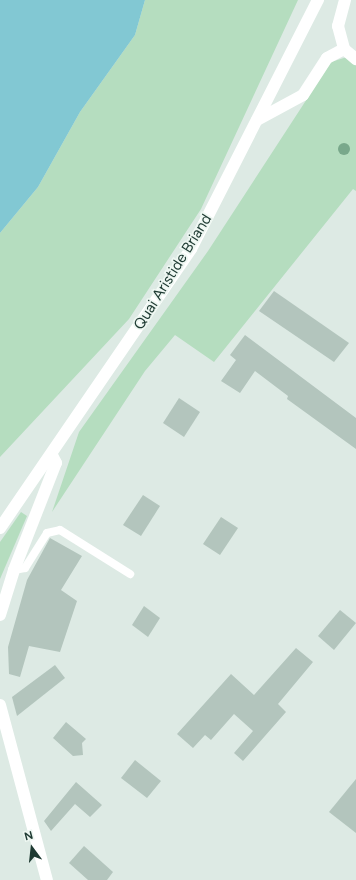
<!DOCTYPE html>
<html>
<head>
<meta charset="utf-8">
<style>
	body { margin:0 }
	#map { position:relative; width:356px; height:880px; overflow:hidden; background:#ddeae4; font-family:Figtree,sans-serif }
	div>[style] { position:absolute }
	.green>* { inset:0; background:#b5ddbf }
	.water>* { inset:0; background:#82c8d3 }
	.building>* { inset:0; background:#b3c5bd }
	.service>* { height:8px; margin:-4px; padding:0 4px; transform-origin:4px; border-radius:4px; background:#fff }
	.minor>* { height:12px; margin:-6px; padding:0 6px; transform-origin:6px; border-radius:6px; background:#fff }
	.tertiary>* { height:12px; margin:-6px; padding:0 6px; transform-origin:6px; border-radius:6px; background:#fff }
	.secondary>* { height:12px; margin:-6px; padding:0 6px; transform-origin:6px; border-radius:6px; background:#fff }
	.trees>* { width:12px; height:12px; margin:-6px; border-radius:50%; background:#79a88b }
	span { translate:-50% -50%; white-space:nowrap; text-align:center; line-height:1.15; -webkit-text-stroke:3.5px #eef7f2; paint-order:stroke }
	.street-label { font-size:15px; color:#1e3a32 }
	.north { position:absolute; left:12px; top:828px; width:40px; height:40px; -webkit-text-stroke:3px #eef7f2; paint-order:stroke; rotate:345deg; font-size:11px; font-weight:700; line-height:16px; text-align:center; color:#1e3a32 }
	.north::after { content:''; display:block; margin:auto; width:14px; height:18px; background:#1e3a32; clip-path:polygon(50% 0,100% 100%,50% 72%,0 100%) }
</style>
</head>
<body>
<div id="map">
	<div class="green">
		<i style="clip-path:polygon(145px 0,298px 0,201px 209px,129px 319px,0 457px,0 233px,38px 187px,80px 112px,135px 35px)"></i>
		<i style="clip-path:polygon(347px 57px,356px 64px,356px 191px,353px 189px,214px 362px,175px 335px,145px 371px,52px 512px,79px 432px,208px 251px,331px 62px)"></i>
		<i style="clip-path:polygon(21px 512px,27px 516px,0 579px,0 542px)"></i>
	</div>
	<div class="water">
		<i style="clip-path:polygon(0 0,145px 0,135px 35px,80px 112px,38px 187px,0 233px)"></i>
	</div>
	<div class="building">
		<i style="clip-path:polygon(274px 291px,349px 343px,334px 362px,259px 311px)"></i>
		<i style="clip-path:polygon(245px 335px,356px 418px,356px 449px,287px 399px,288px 396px,255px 371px,240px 393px,221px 381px,236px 360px,230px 355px)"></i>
		<i style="clip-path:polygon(179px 398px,200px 412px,184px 437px,163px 423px)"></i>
		<i style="clip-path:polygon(143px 495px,160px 506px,141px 536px,123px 525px)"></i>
		<i style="clip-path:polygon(221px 517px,238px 528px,220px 555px,203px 544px)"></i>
		<i style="clip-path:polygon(50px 538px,82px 556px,61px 590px,77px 601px,60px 652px,29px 646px,20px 677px,9px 674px,8px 647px,27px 580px)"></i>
		<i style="clip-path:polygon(144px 606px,160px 618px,148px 637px,132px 625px)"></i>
		<i style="clip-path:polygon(340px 610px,356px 623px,334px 650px,318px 636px)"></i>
		<i style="clip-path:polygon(296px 648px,313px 662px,278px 704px,286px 712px,243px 761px,234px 753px,253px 731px,234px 714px,211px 740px,205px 735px,193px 748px,177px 734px,231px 674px,254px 695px)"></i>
		<i style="clip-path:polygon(55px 665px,65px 678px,17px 716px,12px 697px)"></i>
		<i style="clip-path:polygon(66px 722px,86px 739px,82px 743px,83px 755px,73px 756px,53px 738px)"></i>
		<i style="clip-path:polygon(135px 760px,161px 781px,147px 798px,121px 778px)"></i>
		<i style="clip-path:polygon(356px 779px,356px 833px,329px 812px)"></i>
		<i style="clip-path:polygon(76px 782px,102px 805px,90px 817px,75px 804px,51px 831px,44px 821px)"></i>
		<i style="clip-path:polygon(84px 846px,113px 872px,107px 880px,88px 880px,69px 863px)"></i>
	</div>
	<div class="service">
		<i style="left:14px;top:570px;width:11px;rotate:-10deg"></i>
		<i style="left:25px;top:568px;width:41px;rotate:-57.8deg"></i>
		<i style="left:47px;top:533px;width:13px;rotate:-13deg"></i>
		<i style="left:60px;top:530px;width:83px;rotate:32.2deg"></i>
	</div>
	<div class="minor">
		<i style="left:345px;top:0;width:27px;rotate:105deg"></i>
		<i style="left:338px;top:26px;width:24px;rotate:75deg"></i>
		<i style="left:344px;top:49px;width:16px;rotate:40deg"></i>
		<i style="left:257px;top:120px;width:52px;rotate:-28.5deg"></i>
		<i style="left:303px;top:95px;width:44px;rotate:-57deg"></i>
		<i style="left:327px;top:58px;width:19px;rotate:-28deg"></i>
	</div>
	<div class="tertiary">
		<i style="left:0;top:615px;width:47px;rotate:-72.7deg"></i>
		<i style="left:14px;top:570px;width:115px;rotate:-68.6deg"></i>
		<i style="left:56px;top:463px;width:9px;rotate:-117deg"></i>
		<i style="left:0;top:705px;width:181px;rotate:75deg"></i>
	</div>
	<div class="secondary">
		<i style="left:0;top:528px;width:338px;rotate:-55.6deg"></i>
		<i style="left:191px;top:249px;width:280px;rotate:-63deg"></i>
	</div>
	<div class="trees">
		<i style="left:344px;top:149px"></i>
	</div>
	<div class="street-label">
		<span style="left:173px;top:272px;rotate:-58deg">Quai Aristide Briand</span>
	</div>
	<div class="north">N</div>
</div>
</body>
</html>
